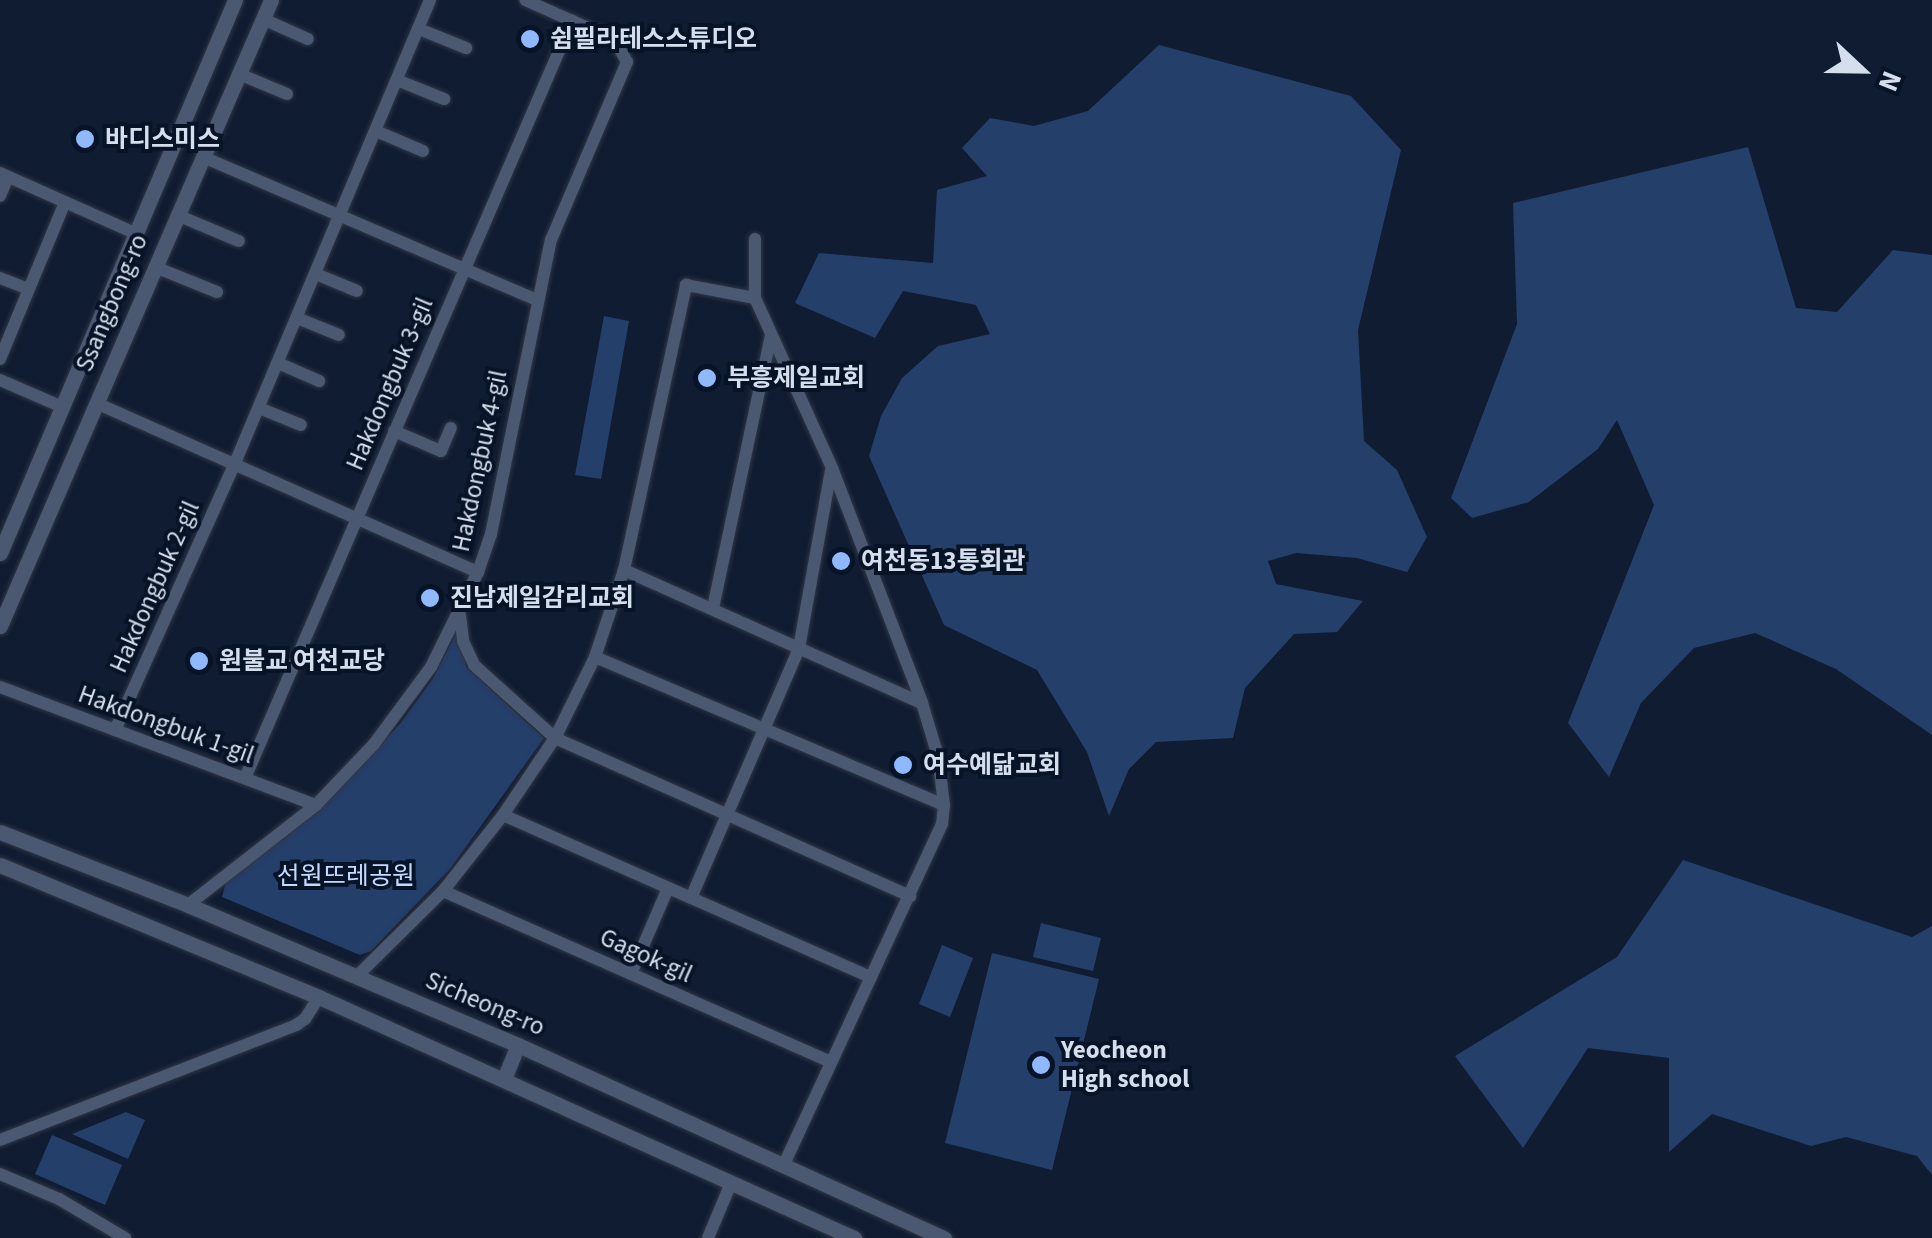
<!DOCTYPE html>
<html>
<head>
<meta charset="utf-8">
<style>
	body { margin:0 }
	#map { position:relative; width:1932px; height:1238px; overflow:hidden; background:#101c31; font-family:"Source Sans 3","Noto Sans KR",sans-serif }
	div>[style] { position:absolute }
	.green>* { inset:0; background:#253f6b }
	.roads { filter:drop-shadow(0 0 2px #303647) drop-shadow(0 0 2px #303647) }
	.minor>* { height:12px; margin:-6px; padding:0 6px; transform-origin:6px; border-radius:6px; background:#4a5971 }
	.tertiary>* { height:15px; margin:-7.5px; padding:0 7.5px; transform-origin:7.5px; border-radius:7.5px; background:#4a5971 }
	.dots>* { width:28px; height:28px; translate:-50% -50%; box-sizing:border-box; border:5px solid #071327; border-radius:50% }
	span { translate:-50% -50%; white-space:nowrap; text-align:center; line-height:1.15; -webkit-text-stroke:8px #071327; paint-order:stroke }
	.poi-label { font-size:25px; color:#d5deec; font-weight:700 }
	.left { translate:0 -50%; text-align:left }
	.street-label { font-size:25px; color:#d5deec }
	.park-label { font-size:25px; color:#c3d9ff }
	.north { position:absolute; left:1812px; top:20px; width:100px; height:100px; -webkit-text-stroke:8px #071327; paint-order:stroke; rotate:112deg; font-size:28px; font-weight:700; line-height:40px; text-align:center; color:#d5deec }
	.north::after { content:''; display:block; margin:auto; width:35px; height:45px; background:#d5deec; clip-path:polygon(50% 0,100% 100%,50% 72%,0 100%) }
</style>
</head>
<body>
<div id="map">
	<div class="green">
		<i style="clip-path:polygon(1159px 45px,1351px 96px,1401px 150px,1358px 330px,1364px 441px,1397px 470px,1427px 537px,1407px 572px,1357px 558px,1296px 553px,1268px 561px,1276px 584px,1363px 601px,1337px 632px,1294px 634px,1245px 688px,1233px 738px,1156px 742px,1129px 769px,1109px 816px,1087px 752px,1037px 670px,944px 625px,869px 456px,881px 416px,902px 378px,938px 346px,990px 334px,976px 305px,903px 291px,875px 338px,795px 303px,819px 253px,933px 263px,937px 190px,987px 176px,962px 148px,990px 118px,1034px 126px,1088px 111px)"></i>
		<i style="clip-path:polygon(1748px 147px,1796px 308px,1837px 312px,1893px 250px,1932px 255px,1932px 735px,1836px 669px,1755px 633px,1694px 648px,1641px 703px,1609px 777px,1568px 723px,1654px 505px,1617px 420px,1598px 449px,1529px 502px,1472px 518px,1451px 498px,1517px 324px,1513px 203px)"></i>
		<i style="clip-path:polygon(604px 316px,629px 321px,601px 479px,575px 475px)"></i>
		<i style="clip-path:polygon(457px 632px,467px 668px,544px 738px,450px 869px,371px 951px,360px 955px,222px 897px,226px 882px,305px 821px,400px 724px,432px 680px)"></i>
		<i style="clip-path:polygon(1683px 860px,1912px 937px,1932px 926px,1932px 1175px,1917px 1156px,1846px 1137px,1811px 1146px,1712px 1114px,1669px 1152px,1669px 1058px,1588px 1048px,1523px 1148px,1455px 1056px,1617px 957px)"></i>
		<i style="clip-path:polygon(1041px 923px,1101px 938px,1093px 971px,1033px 957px)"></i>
		<i style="clip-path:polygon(942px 945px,973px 958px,950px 1017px,919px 1004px)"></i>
		<i style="clip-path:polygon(992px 953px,1099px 979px,1052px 1170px,945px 1143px)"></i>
		<i style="clip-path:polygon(126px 1112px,145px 1120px,128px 1159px,72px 1134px)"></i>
		<i style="clip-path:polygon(52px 1135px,122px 1165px,105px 1205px,35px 1174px)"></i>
	</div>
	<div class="roads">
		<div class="minor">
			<i style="left:263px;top:19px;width:49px;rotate:24deg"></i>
			<i style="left:419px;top:29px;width:51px;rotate:22deg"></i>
			<i style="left:239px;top:74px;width:52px;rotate:22.6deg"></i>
			<i style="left:397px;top:80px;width:51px;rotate:22deg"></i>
			<i style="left:376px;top:131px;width:51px;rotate:23.1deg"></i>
			<i style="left:203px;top:157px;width:362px;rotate:23.2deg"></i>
			<i style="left:0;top:173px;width:148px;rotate:24deg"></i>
			<i style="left:0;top:196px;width:21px;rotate:-67deg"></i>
			<i style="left:177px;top:215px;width:67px;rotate:22.8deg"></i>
			<i style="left:155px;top:267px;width:67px;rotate:22deg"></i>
			<i style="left:316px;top:274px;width:44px;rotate:22.5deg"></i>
			<i style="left:0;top:278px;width:30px;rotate:21deg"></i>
			<i style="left:755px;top:298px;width:59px;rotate:-90deg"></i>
			<i style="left:297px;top:318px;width:45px;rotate:22deg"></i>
			<i style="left:0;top:359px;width:170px;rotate:-67.5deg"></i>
			<i style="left:278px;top:363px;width:45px;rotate:23.7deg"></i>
			<i style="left:0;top:380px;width:68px;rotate:23.5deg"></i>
			<i style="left:96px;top:403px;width:418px;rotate:23.9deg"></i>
			<i style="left:259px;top:408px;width:45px;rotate:22deg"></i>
			<i style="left:394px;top:431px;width:51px;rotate:23.1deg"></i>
			<i style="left:441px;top:451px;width:25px;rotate:-67deg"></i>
			<i style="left:624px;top:570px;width:326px;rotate:24.1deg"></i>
			<i style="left:713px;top:608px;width:278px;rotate:-78deg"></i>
			<i style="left:460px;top:615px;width:26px;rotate:83deg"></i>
			<i style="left:463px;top:641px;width:26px;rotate:65deg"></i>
			<i style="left:474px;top:665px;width:109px;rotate:42deg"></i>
			<i style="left:555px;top:738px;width:389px;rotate:24deg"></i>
			<i style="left:595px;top:657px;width:379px;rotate:23deg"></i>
			<i style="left:0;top:687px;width:337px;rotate:20.5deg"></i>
			<i style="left:115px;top:730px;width:293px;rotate:-65.8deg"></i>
			<i style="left:235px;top:463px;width:502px;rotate:-67.16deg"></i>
			<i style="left:245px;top:778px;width:825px;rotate:-66.64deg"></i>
			<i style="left:503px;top:815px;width:402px;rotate:23.8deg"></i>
			<i style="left:443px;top:891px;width:424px;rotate:23.8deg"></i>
			<i style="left:691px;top:898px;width:272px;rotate:-66.6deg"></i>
			<i style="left:799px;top:648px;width:180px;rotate:-79.8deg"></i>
			<i style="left:188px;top:905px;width:162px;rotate:-38deg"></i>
			<i style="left:316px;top:805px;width:84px;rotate:-46.4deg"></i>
			<i style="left:374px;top:744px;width:96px;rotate:-53.5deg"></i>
			<i style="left:431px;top:667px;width:106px;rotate:-63.7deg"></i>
			<i style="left:478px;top:572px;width:40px;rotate:-71.1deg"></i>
			<i style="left:491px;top:534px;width:300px;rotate:-78.5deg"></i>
			<i style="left:551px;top:240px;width:194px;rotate:-66.9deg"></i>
			<i style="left:627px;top:62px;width:25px;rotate:-119deg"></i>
			<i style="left:615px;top:40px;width:98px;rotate:-156deg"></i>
			<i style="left:631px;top:974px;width:94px;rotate:-66.7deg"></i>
			<i style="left:357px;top:976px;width:121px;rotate:-44.7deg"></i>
			<i style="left:443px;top:891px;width:97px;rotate:-51.7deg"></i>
			<i style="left:503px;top:815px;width:93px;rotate:-56deg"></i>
			<i style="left:555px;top:738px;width:90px;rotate:-63.7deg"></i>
			<i style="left:595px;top:657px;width:92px;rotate:-71.6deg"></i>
			<i style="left:624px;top:570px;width:292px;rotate:-77.7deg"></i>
			<i style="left:686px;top:285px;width:70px;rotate:10.7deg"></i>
			<i style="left:755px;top:298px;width:187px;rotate:65.6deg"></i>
			<i style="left:832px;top:468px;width:252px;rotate:69deg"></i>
			<i style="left:922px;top:703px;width:55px;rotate:73.2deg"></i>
			<i style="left:938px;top:756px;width:49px;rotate:83deg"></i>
			<i style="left:944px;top:805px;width:19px;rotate:96deg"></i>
			<i style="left:942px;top:824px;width:378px;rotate:114.9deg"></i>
			<i style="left:0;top:1140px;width:318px;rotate:-21.2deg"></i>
			<i style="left:296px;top:1025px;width:11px;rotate:-34deg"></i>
			<i style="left:305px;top:1019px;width:26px;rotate:-58deg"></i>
			<i style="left:0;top:1174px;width:64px;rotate:23deg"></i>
			<i style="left:59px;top:1199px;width:77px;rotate:30.6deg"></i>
			<i style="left:708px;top:1238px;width:60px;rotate:-67.3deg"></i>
		</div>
		<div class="tertiary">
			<i style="left:0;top:553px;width:601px;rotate:-66.98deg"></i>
			<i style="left:0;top:626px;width:682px;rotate:-66.59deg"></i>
			<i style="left:0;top:832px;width:202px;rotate:21.2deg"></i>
			<i style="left:188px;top:905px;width:358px;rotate:23deg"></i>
			<i style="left:518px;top:1045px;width:468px;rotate:24.4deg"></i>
			<i style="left:0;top:865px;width:345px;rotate:22.5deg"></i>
			<i style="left:319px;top:997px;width:587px;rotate:24.25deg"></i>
			<i style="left:504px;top:1079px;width:37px;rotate:-68deg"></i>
		</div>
	</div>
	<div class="dots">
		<i style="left:530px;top:39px;background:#8fb8fd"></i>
		<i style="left:85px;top:139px;background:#8fb8fd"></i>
		<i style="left:707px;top:378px;background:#8fb8fd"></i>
		<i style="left:841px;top:561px;background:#8fb8fd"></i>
		<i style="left:430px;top:598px;background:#8fb8fd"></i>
		<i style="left:199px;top:661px;background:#8fb8fd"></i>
		<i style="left:903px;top:765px;background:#8fb8fd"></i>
		<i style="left:1041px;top:1065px;background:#8fb8fd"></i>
	</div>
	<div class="poi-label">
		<span class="left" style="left:550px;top:39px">쉼필라테스스튜디오</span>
		<span class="left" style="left:105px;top:139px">바디스미스</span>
		<span class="left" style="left:727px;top:378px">부흥제일교회</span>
		<span class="left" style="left:861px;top:561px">여천동13통회관</span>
		<span class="left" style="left:450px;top:598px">진남제일감리교회</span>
		<span class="left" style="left:219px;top:661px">원불교 여천교당</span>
		<span class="left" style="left:923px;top:765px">여수예닮교회</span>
		<span class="left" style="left:1061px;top:1065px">Yeocheon<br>High school</span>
	</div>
	<div class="street-label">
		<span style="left:112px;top:303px;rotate:-67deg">Ssangbong-ro</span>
		<span style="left:390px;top:384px;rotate:-67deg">Hakdongbuk 3-gil</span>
		<span style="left:480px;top:461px;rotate:-78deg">Hakdongbuk 4-gil</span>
		<span style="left:155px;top:587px;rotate:-66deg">Hakdongbuk 2-gil</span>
		<span style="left:166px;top:725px;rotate:20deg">Hakdongbuk 1-gil</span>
		<span style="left:646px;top:956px;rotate:24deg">Gagok-gil</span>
		<span style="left:485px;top:1004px;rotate:23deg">Sicheong-ro</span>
	</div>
	<div class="park-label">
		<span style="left:346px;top:876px">선원뜨레공원</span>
	</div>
	<div class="north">N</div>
</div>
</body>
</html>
